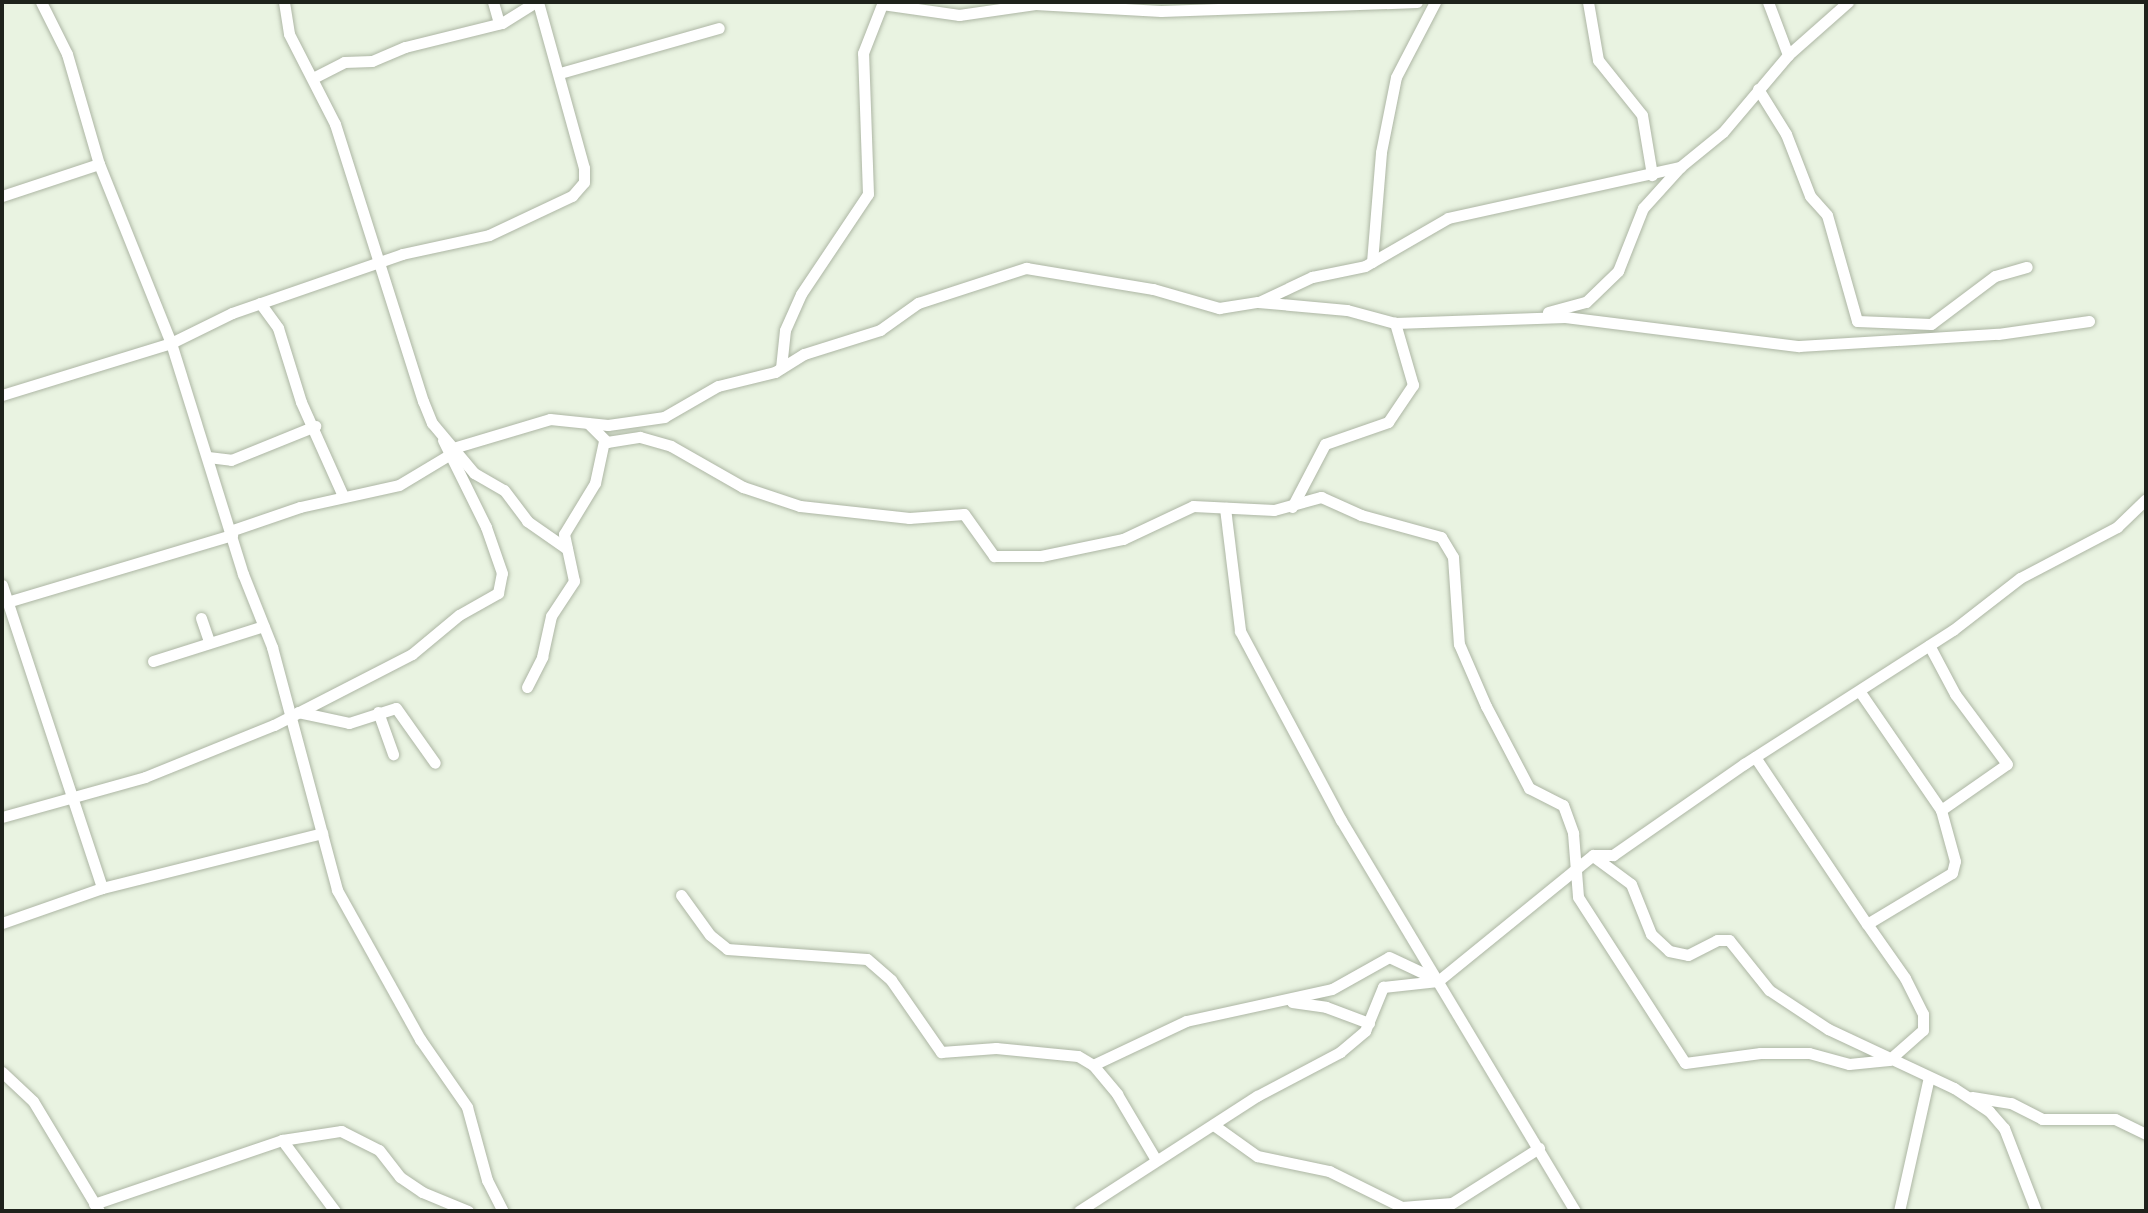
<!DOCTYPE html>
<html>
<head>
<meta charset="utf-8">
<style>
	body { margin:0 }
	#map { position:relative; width:2148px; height:1213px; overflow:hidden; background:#e9f3e1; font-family:Ubuntu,sans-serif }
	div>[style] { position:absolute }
	.roads { filter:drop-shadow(0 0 2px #adb6a4) drop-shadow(0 0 2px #adb6a4) }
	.minor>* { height:11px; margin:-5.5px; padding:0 5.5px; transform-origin:5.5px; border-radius:5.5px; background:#fff }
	span { translate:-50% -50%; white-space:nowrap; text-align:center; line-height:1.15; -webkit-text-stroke:6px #fff; paint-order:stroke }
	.frame { position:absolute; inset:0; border:4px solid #1e221b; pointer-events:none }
</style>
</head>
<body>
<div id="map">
	<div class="roads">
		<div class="minor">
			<i style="left:41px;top:2px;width:58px;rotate:63.4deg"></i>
			<i style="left:67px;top:54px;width:115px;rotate:73.8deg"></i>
			<i style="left:99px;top:164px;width:193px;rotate:68.1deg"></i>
			<i style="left:171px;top:343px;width:242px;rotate:72.7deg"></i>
			<i style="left:243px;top:574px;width:79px;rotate:68.3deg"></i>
			<i style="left:272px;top:647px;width:252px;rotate:75deg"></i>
			<i style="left:337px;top:890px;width:171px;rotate:60.9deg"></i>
			<i style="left:420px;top:1039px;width:83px;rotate:55.3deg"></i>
			<i style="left:467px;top:1107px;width:76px;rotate:74.7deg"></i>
			<i style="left:487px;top:1180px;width:35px;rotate:63deg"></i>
			<i style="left:284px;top:2px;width:32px;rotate:81deg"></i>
			<i style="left:289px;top:34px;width:101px;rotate:62.9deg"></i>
			<i style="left:335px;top:124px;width:291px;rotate:72.4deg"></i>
			<i style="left:423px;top:401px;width:24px;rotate:68deg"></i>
			<i style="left:432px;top:423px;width:33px;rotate:50deg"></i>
			<i style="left:453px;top:448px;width:101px;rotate:-16.6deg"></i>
			<i style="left:550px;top:419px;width:58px;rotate:5.9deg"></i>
			<i style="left:608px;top:425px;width:57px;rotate:-8.1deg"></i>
			<i style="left:664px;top:417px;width:62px;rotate:-29.9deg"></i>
			<i style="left:718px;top:386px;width:59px;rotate:-13.8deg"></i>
			<i style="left:775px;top:372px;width:34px;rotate:-32deg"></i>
			<i style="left:804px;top:354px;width:80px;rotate:-17.5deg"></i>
			<i style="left:880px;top:330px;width:47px;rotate:-35.4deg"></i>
			<i style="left:918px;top:303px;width:114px;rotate:-18deg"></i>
			<i style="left:1026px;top:268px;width:129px;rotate:9.4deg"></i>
			<i style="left:1153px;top:289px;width:69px;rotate:16.1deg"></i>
			<i style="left:1219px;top:308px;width:39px;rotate:-9deg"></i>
			<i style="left:1258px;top:302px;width:89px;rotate:5.1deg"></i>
			<i style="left:1347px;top:310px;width:50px;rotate:15.2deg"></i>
			<i style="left:1395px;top:323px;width:170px;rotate:-2deg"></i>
			<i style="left:1565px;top:317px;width:236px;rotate:7.1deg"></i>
			<i style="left:1799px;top:346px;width:199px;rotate:-3.5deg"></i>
			<i style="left:1998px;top:334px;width:92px;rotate:-8.1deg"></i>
			<i style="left:493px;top:2px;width:22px;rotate:74deg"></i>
			<i style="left:1588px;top:2px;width:59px;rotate:80.2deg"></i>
			<i style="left:1598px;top:60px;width:70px;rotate:51.3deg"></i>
			<i style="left:1642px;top:115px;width:61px;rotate:80.5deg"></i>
			<i style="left:1768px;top:2px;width:57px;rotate:69.3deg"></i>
			<i style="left:882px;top:4px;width:78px;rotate:8.1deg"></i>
			<i style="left:959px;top:15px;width:77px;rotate:-8.2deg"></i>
			<i style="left:1035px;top:4px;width:126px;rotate:3.2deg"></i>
			<i style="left:1161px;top:11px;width:256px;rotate:-2deg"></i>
			<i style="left:560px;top:73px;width:165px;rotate:-15.8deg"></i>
			<i style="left:315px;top:77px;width:33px;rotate:-27deg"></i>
			<i style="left:344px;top:62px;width:28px;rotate:-2deg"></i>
			<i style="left:372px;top:61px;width:36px;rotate:-23deg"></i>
			<i style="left:405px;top:47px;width:100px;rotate:-13.9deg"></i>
			<i style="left:502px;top:23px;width:39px;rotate:-32deg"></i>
			<i style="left:1758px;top:89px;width:53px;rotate:58.1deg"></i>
			<i style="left:1786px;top:134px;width:66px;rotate:68.8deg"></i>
			<i style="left:1810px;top:196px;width:25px;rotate:48deg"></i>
			<i style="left:1827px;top:215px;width:110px;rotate:74.2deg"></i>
			<i style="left:1857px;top:321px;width:74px;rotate:2.3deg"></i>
			<i style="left:1931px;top:324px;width:80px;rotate:-36.9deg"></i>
			<i style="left:1995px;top:276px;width:33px;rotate:-16deg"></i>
			<i style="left:2px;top:196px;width:102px;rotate:-18.3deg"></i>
			<i style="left:1372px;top:262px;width:110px;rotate:-85.3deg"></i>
			<i style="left:1381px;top:152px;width:76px;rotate:-78.7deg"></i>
			<i style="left:1396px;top:77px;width:85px;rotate:-62.5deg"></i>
			<i style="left:1259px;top:302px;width:59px;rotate:-25.3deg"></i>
			<i style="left:1312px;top:277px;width:54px;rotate:-11.7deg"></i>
			<i style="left:1365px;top:266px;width:96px;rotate:-30deg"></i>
			<i style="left:1448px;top:218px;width:238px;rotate:-12.4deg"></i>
			<i style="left:1680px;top:167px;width:55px;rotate:-39.1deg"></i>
			<i style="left:1723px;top:132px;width:101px;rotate:-49.8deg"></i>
			<i style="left:1788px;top:55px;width:80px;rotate:-41.5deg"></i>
			<i style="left:260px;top:303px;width:31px;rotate:54deg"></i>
			<i style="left:278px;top:328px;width:77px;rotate:72.7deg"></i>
			<i style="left:301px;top:402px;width:103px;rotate:65.9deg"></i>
			<i style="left:1548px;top:312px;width:39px;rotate:-15deg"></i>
			<i style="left:1586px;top:302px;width:45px;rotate:-44.1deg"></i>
			<i style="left:1618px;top:271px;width:68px;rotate:-68.4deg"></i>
			<i style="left:1643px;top:208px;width:55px;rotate:-47.9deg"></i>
			<i style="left:781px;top:368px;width:38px;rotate:-84deg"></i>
			<i style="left:785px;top:330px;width:39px;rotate:-66deg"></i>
			<i style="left:801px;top:294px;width:120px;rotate:-56.2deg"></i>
			<i style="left:868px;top:194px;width:141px;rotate:-92deg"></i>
			<i style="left:863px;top:53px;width:55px;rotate:-68.6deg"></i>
			<i style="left:2px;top:395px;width:177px;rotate:-17.1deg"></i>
			<i style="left:171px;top:343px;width:68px;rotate:-26.2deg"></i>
			<i style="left:232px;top:313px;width:180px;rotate:-19.1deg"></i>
			<i style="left:402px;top:254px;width:89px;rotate:-12.3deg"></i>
			<i style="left:489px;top:235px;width:92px;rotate:-25.2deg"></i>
			<i style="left:572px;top:196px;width:18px;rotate:-49deg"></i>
			<i style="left:584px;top:182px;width:14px;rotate:-90deg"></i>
			<i style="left:584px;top:168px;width:172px;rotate:-105.5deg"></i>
			<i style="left:588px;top:423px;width:27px;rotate:45deg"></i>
			<i style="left:607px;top:442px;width:33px;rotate:-9deg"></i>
			<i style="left:640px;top:437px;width:32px;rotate:16deg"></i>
			<i style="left:671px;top:446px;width:83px;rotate:29.7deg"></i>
			<i style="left:743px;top:487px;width:60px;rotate:18.4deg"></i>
			<i style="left:800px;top:506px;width:110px;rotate:6.3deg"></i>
			<i style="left:909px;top:518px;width:55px;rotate:-4.2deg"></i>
			<i style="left:964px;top:514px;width:52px;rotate:54.5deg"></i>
			<i style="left:994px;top:556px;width:47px"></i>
			<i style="left:1041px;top:556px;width:84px;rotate:-11.7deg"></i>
			<i style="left:1123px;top:539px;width:77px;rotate:-25.2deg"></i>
			<i style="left:1193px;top:506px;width:81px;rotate:2.8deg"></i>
			<i style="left:1274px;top:510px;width:49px;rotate:-15.5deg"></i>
			<i style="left:1321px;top:497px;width:44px;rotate:24.2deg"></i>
			<i style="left:1361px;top:515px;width:83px;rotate:15.4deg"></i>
			<i style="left:1441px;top:537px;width:23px;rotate:59deg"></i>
			<i style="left:1453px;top:557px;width:87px;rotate:86.1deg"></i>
			<i style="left:1459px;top:644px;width:68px;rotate:66.5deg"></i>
			<i style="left:1486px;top:706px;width:93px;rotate:62.3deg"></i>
			<i style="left:1529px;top:788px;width:38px;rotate:27deg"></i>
			<i style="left:1563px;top:805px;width:30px;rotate:70deg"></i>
			<i style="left:1573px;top:833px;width:64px;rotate:85.5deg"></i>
			<i style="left:1578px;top:897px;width:197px;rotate:57.2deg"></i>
			<i style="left:1685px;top:1063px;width:76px;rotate:-7.6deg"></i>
			<i style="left:1760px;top:1053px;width:49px"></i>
			<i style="left:1809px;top:1053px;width:41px;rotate:15.4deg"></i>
			<i style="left:1849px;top:1064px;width:40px;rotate:-5.7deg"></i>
			<i style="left:1889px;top:1060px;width:45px;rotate:-41.4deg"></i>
			<i style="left:1923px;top:1030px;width:16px;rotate:-90deg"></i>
			<i style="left:1923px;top:1014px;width:40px;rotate:-116.6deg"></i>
			<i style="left:1905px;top:978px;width:66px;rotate:-125.1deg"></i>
			<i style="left:1867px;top:924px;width:99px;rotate:-31deg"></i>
			<i style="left:1952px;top:873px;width:12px;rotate:-76deg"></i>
			<i style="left:1955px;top:861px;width:53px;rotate:-105.4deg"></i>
			<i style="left:1941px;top:810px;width:80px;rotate:-34.9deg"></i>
			<i style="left:2007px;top:764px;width:87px;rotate:-126.6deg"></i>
			<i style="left:1955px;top:694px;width:55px;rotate:-118deg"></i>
			<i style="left:453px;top:448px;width:33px;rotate:50deg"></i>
			<i style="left:474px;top:473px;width:34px;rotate:30deg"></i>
			<i style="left:504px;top:490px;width:39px;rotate:53deg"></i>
			<i style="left:527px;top:521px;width:49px;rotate:35deg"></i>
			<i style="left:208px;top:457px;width:23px;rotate:7deg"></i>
			<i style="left:231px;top:460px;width:91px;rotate:-22deg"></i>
			<i style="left:1292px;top:507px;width:71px;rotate:-62.4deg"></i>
			<i style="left:1325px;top:444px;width:67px;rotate:-19.2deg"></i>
			<i style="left:1388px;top:422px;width:45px;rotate:-56deg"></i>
			<i style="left:1413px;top:385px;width:65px;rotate:-106.2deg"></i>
			<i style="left:1225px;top:508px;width:124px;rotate:83deg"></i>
			<i style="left:1240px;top:631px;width:214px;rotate:61.9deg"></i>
			<i style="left:1341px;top:820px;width:456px;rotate:59.1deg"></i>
			<i style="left:230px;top:531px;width:74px;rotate:-18.9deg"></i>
			<i style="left:300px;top:507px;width:101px;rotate:-12.5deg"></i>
			<i style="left:399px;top:485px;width:58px;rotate:-31deg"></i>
			<i style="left:2px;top:585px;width:319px;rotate:71.7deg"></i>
			<i style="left:7px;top:602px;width:235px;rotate:-16.6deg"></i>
			<i style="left:201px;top:618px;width:24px;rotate:71deg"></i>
			<i style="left:153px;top:661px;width:116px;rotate:-17.5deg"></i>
			<i style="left:527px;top:687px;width:34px;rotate:-63deg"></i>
			<i style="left:542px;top:657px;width:42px;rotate:-77.6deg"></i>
			<i style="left:551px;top:616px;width:42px;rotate:-56.7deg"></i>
			<i style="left:574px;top:581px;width:48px;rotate:-102deg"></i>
			<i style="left:564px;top:534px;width:60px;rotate:-58.7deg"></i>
			<i style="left:595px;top:483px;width:43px;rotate:-77.9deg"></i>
			<i style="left:1860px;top:692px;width:143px;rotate:55.5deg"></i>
			<i style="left:298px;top:712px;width:52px;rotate:12.2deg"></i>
			<i style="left:349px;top:723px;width:49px;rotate:-17.7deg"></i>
			<i style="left:396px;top:708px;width:67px;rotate:54.7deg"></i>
			<i style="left:378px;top:712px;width:45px;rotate:70.3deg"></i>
			<i style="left:1755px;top:757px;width:201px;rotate:56.2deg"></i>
			<i style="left:2px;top:817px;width:148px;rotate:-15.6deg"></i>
			<i style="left:145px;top:777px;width:139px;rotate:-22deg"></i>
			<i style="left:274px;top:725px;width:155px;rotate:-27.2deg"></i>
			<i style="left:412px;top:654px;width:61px;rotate:-39.7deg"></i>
			<i style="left:459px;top:615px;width:45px;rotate:-29.4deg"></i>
			<i style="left:498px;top:593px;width:20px;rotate:-79deg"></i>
			<i style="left:502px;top:573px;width:49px;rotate:-109.2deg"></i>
			<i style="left:486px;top:527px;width:97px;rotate:-116.3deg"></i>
			<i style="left:1593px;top:856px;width:47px;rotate:36.4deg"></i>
			<i style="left:1631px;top:884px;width:54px;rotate:68.2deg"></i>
			<i style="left:1651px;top:934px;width:25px;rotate:43deg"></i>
			<i style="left:1669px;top:951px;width:19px;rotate:12deg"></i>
			<i style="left:1688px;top:955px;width:33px;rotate:-27deg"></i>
			<i style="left:1717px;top:940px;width:12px"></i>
			<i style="left:1729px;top:940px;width:64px;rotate:51.3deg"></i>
			<i style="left:1769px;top:990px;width:71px;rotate:33.5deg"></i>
			<i style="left:1828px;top:1029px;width:139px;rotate:25.1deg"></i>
			<i style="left:1954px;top:1088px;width:42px;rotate:33.3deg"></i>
			<i style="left:1989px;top:1111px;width:23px;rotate:49deg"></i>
			<i style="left:2004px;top:1128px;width:89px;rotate:68.9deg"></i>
			<i style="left:681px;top:895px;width:49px;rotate:54.1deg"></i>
			<i style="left:710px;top:935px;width:22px;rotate:39deg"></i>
			<i style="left:727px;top:949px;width:140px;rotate:4.1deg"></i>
			<i style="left:867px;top:959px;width:32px;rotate:41deg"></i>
			<i style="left:891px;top:980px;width:88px;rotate:55.2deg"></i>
			<i style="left:941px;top:1052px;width:55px;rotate:-4.2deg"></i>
			<i style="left:996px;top:1048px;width:82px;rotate:5.6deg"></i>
			<i style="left:1078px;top:1056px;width:17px;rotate:31deg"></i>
			<i style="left:1093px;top:1065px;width:38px;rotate:50deg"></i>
			<i style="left:1117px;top:1094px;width:77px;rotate:59.4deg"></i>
			<i style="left:2px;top:923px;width:106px;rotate:-19.3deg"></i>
			<i style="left:102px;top:888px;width:227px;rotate:-14deg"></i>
			<i style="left:1292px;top:1002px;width:34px;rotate:8deg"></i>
			<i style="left:1326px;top:1007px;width:46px;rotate:20.4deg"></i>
			<i style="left:1093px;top:1065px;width:103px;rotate:-25.3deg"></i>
			<i style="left:1186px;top:1021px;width:149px;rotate:-12.4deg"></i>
			<i style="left:1332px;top:989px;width:65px;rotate:-29.3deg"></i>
			<i style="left:1389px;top:957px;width:54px;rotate:25.1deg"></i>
			<i style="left:2px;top:1072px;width:42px;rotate:43.1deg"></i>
			<i style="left:33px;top:1101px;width:128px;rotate:59deg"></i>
			<i style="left:1972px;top:1097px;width:39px;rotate:9deg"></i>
			<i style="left:2011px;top:1103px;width:35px;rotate:27deg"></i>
			<i style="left:2042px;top:1119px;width:73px"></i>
			<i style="left:2115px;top:1119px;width:34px;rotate:26deg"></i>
			<i style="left:1215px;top:1126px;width:52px;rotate:35.5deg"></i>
			<i style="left:1257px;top:1156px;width:74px;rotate:11.8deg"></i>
			<i style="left:1329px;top:1171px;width:81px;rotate:26.3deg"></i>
			<i style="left:1402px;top:1207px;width:50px;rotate:-4.6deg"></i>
			<i style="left:1452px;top:1203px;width:103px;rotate:-32.3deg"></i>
			<i style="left:282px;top:1140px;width:89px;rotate:53.3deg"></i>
			<i style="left:94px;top:1204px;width:199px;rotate:-18.8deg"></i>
			<i style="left:282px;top:1140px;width:60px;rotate:-8.7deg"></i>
			<i style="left:341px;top:1131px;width:42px;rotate:26.6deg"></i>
			<i style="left:379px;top:1150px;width:34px;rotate:52deg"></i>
			<i style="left:400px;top:1177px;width:27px;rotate:34deg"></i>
			<i style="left:422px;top:1192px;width:50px;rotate:22.4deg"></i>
			<i style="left:1079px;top:1211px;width:212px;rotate:-32.9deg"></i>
			<i style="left:1257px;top:1096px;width:94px;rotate:-27.9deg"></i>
			<i style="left:1340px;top:1052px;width:33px;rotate:-40deg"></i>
			<i style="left:1365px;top:1031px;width:48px;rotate:-67.8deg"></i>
			<i style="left:1383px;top:987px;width:55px;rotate:-6.2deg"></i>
			<i style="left:1438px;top:981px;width:200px;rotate:-39.1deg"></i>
			<i style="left:1593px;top:855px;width:20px"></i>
			<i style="left:1613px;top:855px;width:160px;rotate:-34.8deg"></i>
			<i style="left:1744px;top:764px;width:248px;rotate:-32.7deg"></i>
			<i style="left:1953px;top:630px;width:85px;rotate:-37.8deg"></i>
			<i style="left:2020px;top:578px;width:110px;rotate:-27.7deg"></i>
			<i style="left:2117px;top:527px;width:40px;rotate:-44deg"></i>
			<i style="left:1899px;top:1211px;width:137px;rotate:-77.4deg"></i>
		</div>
	</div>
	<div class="frame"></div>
</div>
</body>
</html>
